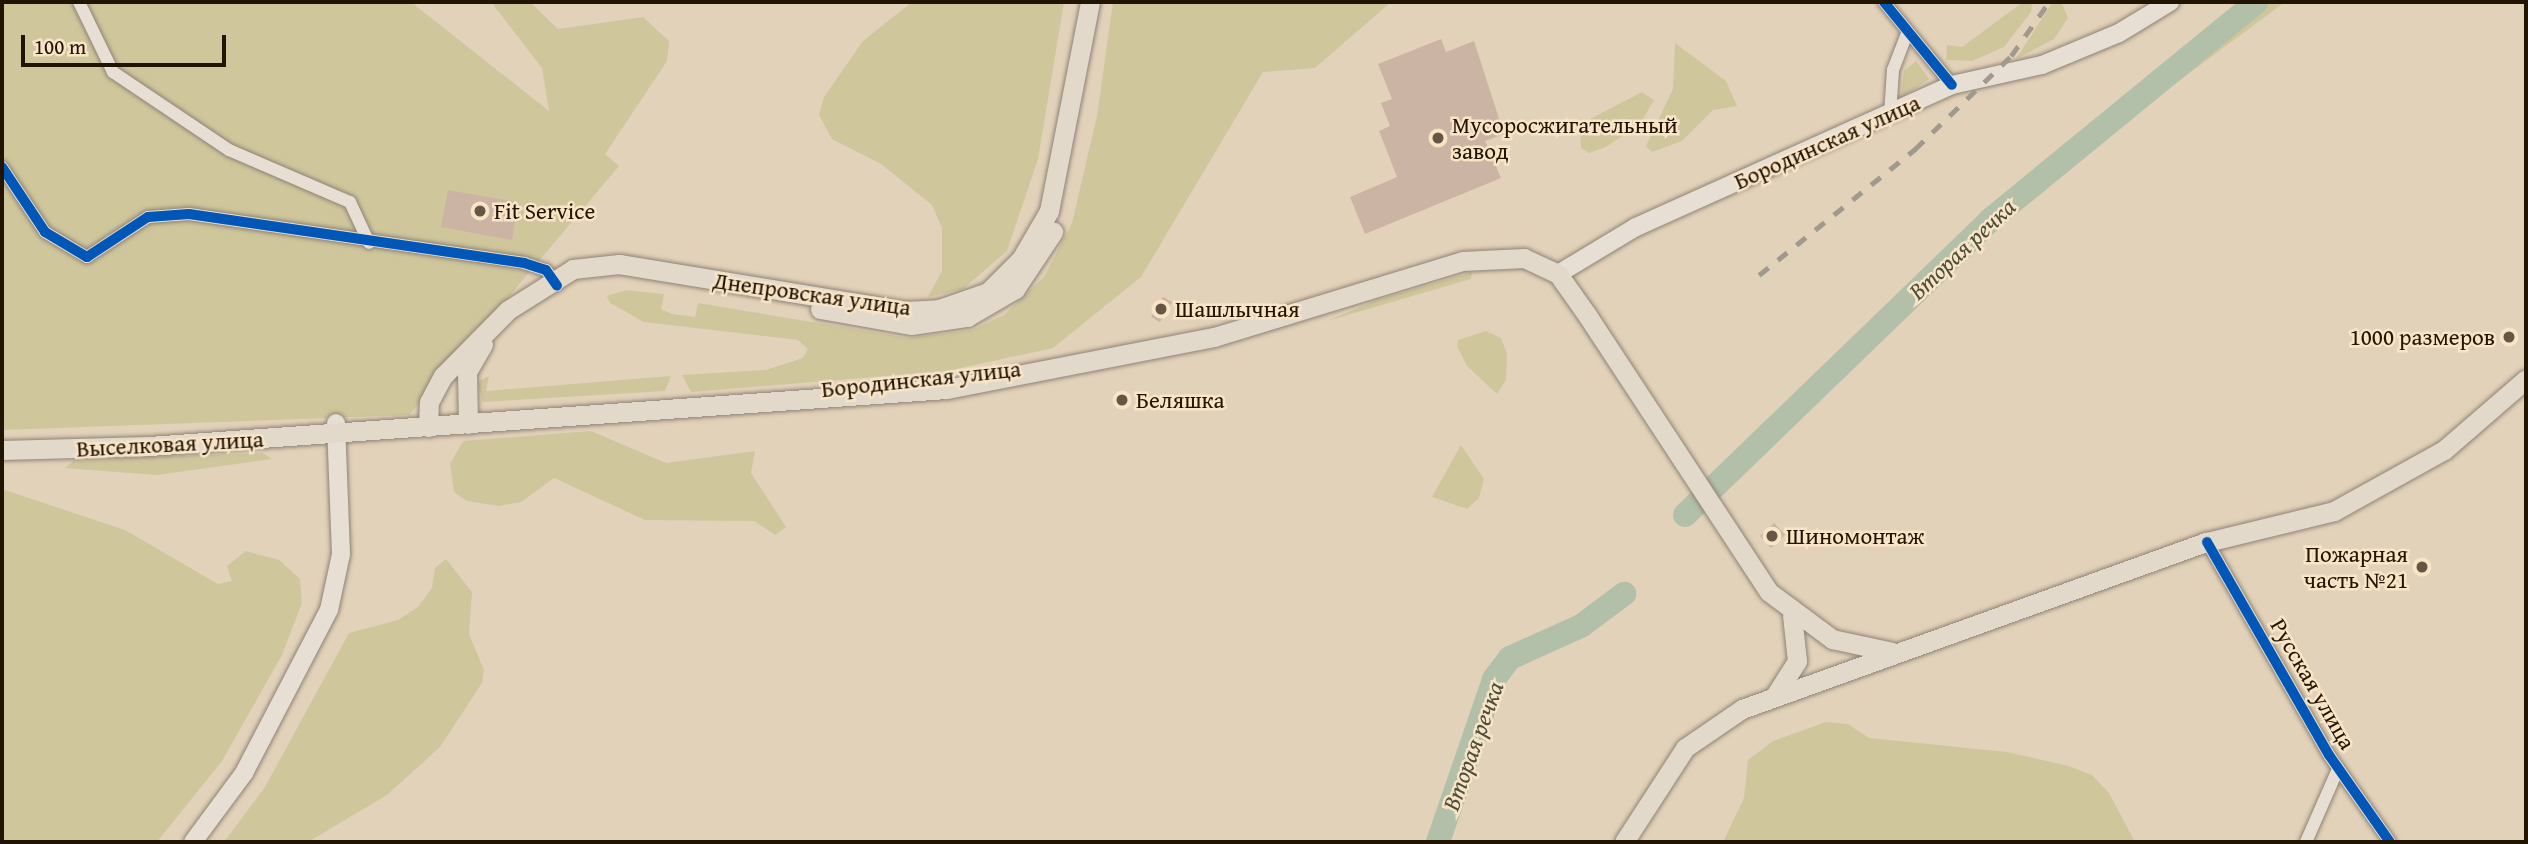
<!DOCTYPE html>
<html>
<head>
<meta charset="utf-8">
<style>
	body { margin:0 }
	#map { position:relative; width:2528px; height:844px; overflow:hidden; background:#e3d2ba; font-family:"Gentium Book Plus",serif }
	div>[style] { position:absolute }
	.green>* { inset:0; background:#d0c69c }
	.river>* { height:24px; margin:-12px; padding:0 12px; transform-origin:12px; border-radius:12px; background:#b2c0aa }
	.building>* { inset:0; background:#cbb4a3 }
	.roads { filter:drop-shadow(0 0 2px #8e8374) drop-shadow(0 0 2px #8e8374) }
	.minor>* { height:12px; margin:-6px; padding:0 6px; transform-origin:6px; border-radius:6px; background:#e7dfd3 }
	.secondary>* { height:18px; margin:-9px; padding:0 9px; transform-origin:9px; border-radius:9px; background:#e7dfd3 }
	.primary>* { height:19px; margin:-9.5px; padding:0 9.5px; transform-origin:9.5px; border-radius:9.5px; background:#e3d9cb }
	.rail>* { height:4.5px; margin-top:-2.25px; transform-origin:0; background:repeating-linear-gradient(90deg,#a1998e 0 12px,transparent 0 24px) }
	.cycleway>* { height:10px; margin:-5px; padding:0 5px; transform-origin:5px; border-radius:5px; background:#0057b8 }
	.dots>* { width:19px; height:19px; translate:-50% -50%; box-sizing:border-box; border:4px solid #f8e4c7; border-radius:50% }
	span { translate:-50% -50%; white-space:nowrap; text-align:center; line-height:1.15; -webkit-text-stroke:5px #f8e4c7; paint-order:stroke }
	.poi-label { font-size:23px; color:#221403 }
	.left { translate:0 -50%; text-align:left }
	.right { translate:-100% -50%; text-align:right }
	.street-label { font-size:23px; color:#221403 }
	.water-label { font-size:24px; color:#4d4e3b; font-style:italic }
	.frame { position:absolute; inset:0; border:4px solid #221403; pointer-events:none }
	.scale { position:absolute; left:21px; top:35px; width:205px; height:32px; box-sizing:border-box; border:4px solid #221403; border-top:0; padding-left:9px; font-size:21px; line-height:24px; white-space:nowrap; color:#221403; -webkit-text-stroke:5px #f8e4c7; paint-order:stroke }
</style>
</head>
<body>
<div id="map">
	<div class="green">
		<i style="clip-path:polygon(2px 2px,411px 2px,549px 111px,542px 68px,491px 2px,530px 2px,558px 29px,643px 17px,669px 41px,667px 61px,605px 154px,619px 166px,409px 415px,2px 430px)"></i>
		<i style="clip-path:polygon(912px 2px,1064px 2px,1038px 159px,1007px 251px,963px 289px,928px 297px,942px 271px,942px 228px,932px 205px,881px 164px,832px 139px,819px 115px,824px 97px,863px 41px)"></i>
		<i style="clip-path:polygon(1113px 2px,1391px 2px,1315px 68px,1263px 72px,1141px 277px,1053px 348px,947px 371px,691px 392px,682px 375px,766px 370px,803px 358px,808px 349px,798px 340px,644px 322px,610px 303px,607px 296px,626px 290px,664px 294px,661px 309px,672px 314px,695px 317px,698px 303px,908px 338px,972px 330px,1004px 315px,1044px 277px,1072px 223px,1097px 116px)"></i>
		<i style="clip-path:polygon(2023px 2px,2032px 4px,2031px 12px,2004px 47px,1972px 61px,1946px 60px,1947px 45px,1962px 47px)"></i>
		<i style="clip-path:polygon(2269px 2px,2285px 2px,2078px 156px,2078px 149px)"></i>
		<i style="clip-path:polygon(2052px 3px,2062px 3px,2068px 18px,2054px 39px,2016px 59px)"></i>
		<i style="clip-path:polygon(1675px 43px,1726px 81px,1737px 106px,1713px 110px,1682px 141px,1652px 152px,1646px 146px,1673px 89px)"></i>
		<i style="clip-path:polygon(1916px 61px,1929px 79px,1901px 98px,1904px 71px)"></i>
		<i style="clip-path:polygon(1642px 92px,1654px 100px,1640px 124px,1606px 147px,1589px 153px,1581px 148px,1580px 131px,1590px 119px)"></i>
		<i style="clip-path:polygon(1472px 272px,1471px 279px,1327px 321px,1377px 300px)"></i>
		<i style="clip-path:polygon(1486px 331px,1501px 338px,1507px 354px,1506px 380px,1497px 394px,1467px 366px,1457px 346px,1458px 340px)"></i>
		<i style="clip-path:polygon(489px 376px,486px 391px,671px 376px,665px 391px,483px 402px,477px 382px)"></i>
		<i style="clip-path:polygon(591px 431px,666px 463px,755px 451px,751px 473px,786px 527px,775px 535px,754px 521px,645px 520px,554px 478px,521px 502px,499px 506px,467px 501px,454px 492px,450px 464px,463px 441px)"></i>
		<i style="clip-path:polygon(1461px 445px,1484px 479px,1479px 498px,1467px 509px,1432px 497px)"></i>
		<i style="clip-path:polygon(263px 453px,272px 459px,157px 475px,65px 468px,74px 460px)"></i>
		<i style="clip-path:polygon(2px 489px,125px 530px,218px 584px,232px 581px,227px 566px,246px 551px,279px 560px,300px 579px,302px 603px,282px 655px,222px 761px,157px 842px,2px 842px)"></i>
		<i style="clip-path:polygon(446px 559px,472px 592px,469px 634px,484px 670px,482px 683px,440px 747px,387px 795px,308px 842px,224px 842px,265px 787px,349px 633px,398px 620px,418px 607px,432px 588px,435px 568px)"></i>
		<i style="clip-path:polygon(1826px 722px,1848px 724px,1869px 738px,2007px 752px,2069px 766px,2092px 775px,2109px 793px,2135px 842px,1723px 842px,1744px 798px,1748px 760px,1773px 741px)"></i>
	</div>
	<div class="river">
		<i style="left:1685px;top:515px;width:424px;rotate:-44deg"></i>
		<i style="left:1990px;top:220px;width:344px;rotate:-39.3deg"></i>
		<i style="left:1438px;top:842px;width:172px;rotate:-71deg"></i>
		<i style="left:1494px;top:679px;width:26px;rotate:-53deg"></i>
		<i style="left:1510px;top:658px;width:78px;rotate:-24.3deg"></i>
		<i style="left:1581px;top:626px;width:54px;rotate:-36.7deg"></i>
	</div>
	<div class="building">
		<i style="clip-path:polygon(1441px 39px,1446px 52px,1474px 41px,1504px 134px,1485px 141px,1501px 178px,1365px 234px,1350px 197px,1397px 177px,1379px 131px,1390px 126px,1381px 103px,1392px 99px,1378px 64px)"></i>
		<i style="clip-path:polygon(448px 190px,518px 202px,512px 240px,441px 227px)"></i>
		<i style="clip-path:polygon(1163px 297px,1172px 302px,1160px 322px,1151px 317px)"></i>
		<i style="clip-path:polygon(1774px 523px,1785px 535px,1771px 548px,1760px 536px)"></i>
	</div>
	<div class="roads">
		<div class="minor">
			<i style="left:79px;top:2px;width:78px;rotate:64.1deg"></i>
			<i style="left:113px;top:72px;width:140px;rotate:33.9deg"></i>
			<i style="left:229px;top:150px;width:132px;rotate:23.3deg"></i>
			<i style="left:350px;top:202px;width:45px;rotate:65.1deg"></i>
			<i style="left:1884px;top:2px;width:107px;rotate:50.7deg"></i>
			<i style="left:1890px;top:115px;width:45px;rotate:-86.2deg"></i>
			<i style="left:1893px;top:70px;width:40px;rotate:-69deg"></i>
			<i style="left:2px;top:167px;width:78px;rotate:56.5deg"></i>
			<i style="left:45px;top:232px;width:49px;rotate:30.8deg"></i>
			<i style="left:87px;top:257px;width:73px;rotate:-33.3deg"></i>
			<i style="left:148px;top:217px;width:41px;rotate:-4.2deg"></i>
			<i style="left:189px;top:214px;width:339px;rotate:8.3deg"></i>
			<i style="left:524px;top:263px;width:23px;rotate:18deg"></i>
			<i style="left:546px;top:270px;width:19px;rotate:54deg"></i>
			<i style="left:2207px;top:542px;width:245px;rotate:60.2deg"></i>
			<i style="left:2329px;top:755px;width:106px;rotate:55deg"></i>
			<i style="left:2306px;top:842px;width:80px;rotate:-66.3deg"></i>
		</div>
		<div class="secondary">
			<i style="left:1558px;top:274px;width:91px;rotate:-31.1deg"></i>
			<i style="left:1636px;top:227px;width:346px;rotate:-24.2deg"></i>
			<i style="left:1952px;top:85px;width:92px;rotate:-12.5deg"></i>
			<i style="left:2042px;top:65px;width:83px;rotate:-22.6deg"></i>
			<i style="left:2119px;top:33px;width:60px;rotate:-31.3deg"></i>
			<i style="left:193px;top:842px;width:86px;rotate:-53.5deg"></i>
			<i style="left:244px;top:773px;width:184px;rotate:-62.5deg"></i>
			<i style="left:329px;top:610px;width:57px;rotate:-77.9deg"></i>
			<i style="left:341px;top:554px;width:131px;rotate:-92.2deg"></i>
		</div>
		<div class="primary">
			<i style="left:820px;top:309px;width:92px;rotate:10deg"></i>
			<i style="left:911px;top:325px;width:57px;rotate:-8.1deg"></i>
			<i style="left:967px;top:317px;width:56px;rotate:-30.3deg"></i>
			<i style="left:1015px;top:289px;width:69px;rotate:-56.3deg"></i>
			<i style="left:468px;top:424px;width:52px;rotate:-91.1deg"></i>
			<i style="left:467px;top:372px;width:32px;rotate:-60deg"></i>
			<i style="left:428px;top:427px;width:25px;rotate:-88deg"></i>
			<i style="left:429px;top:402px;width:30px;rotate:-62deg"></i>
			<i style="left:443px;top:376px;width:93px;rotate:-45.4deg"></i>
			<i style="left:508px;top:310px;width:77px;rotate:-32.2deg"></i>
			<i style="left:573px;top:269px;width:46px;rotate:-6.2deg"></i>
			<i style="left:619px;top:264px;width:290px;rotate:9.3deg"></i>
			<i style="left:905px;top:311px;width:34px;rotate:-3deg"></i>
			<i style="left:939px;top:309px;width:52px;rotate:-19.1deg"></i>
			<i style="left:988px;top:292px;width:47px;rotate:-45deg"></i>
			<i style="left:1021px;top:259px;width:56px;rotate:-59.7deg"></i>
			<i style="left:1049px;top:211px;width:213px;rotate:-78.9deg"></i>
			<i style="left:2px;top:450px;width:147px;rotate:-1.6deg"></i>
			<i style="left:149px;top:446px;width:799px;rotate:-4.09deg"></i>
			<i style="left:946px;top:389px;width:273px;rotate:-11deg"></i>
			<i style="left:1214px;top:337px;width:259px;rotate:-17deg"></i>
			<i style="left:1462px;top:261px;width:62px;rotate:-2.8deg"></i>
			<i style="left:1524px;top:258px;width:38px;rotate:25deg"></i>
			<i style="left:1558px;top:274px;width:50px;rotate:54.7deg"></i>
			<i style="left:1587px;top:315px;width:331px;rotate:56.7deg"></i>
			<i style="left:1769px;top:592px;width:79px;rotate:36.7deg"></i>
			<i style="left:1832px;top:639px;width:61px;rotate:12.2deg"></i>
			<i style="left:1774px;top:697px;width:43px;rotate:-57.4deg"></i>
			<i style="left:1797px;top:661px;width:46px;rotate:-96.2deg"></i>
			<i style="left:1624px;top:842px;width:112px;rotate:-57deg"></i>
			<i style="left:1685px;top:748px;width:69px;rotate:-34.4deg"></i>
			<i style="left:1742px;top:709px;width:494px;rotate:-19.8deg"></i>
			<i style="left:2207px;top:542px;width:131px;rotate:-13.7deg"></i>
			<i style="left:2334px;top:511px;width:126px;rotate:-29deg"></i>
			<i style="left:2444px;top:450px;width:108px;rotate:-40.9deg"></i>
		</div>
	</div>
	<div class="rail">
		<i style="left:1759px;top:275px;width:201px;rotate:-38.9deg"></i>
		<i style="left:1915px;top:149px;width:134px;rotate:-44.1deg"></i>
		<i style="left:2011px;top:56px;width:66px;rotate:-54.9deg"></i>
	</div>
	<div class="cycleway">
		<i style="left:1884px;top:2px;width:107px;rotate:50.7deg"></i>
		<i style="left:2px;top:167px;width:78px;rotate:56.5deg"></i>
		<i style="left:45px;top:232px;width:49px;rotate:30.8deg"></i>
		<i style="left:87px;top:257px;width:73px;rotate:-33.3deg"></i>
		<i style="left:148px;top:217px;width:41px;rotate:-4.2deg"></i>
		<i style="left:189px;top:214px;width:339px;rotate:8.3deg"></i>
		<i style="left:524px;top:263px;width:23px;rotate:18deg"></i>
		<i style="left:546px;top:270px;width:19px;rotate:55deg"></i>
		<i style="left:2207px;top:542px;width:245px;rotate:60.2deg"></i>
		<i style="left:2329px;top:755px;width:106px;rotate:55deg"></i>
	</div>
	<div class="dots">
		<i style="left:1438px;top:138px;background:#665643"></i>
		<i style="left:480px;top:211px;background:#665643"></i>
		<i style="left:1161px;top:309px;background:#665643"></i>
		<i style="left:2509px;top:337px;background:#665643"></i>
		<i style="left:1122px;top:400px;background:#665643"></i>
		<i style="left:1772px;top:536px;background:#665643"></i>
		<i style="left:2422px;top:567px;background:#665643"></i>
	</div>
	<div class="poi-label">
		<span class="left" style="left:1452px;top:138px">Мусоросжигательный<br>завод</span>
		<span class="left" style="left:494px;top:211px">Fit Service</span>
		<span class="left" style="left:1175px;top:309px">Шашлычная</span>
		<span class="right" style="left:2495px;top:337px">1000 размеров</span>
		<span class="left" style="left:1136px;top:400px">Беляшка</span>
		<span class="left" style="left:1786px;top:536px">Шиномонтаж</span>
		<span class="right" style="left:2408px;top:567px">Пожарная<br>часть №21</span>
	</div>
	<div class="street-label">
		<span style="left:1827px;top:142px;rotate:-24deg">Бородинская улица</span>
		<span style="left:812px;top:294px;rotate:8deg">Днепровская улица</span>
		<span style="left:921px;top:379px;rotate:-6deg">Бородинская улица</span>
		<span style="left:170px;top:444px;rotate:-3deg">Выселковая улица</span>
		<span style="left:2313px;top:684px;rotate:60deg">Русская улица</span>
	</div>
	<div class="water-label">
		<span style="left:1962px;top:249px;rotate:-43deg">Вторая речка</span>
		<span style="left:1473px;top:746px;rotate:-70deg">Вторая речка</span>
	</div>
	<div class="frame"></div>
	<div class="scale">100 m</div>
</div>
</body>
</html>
